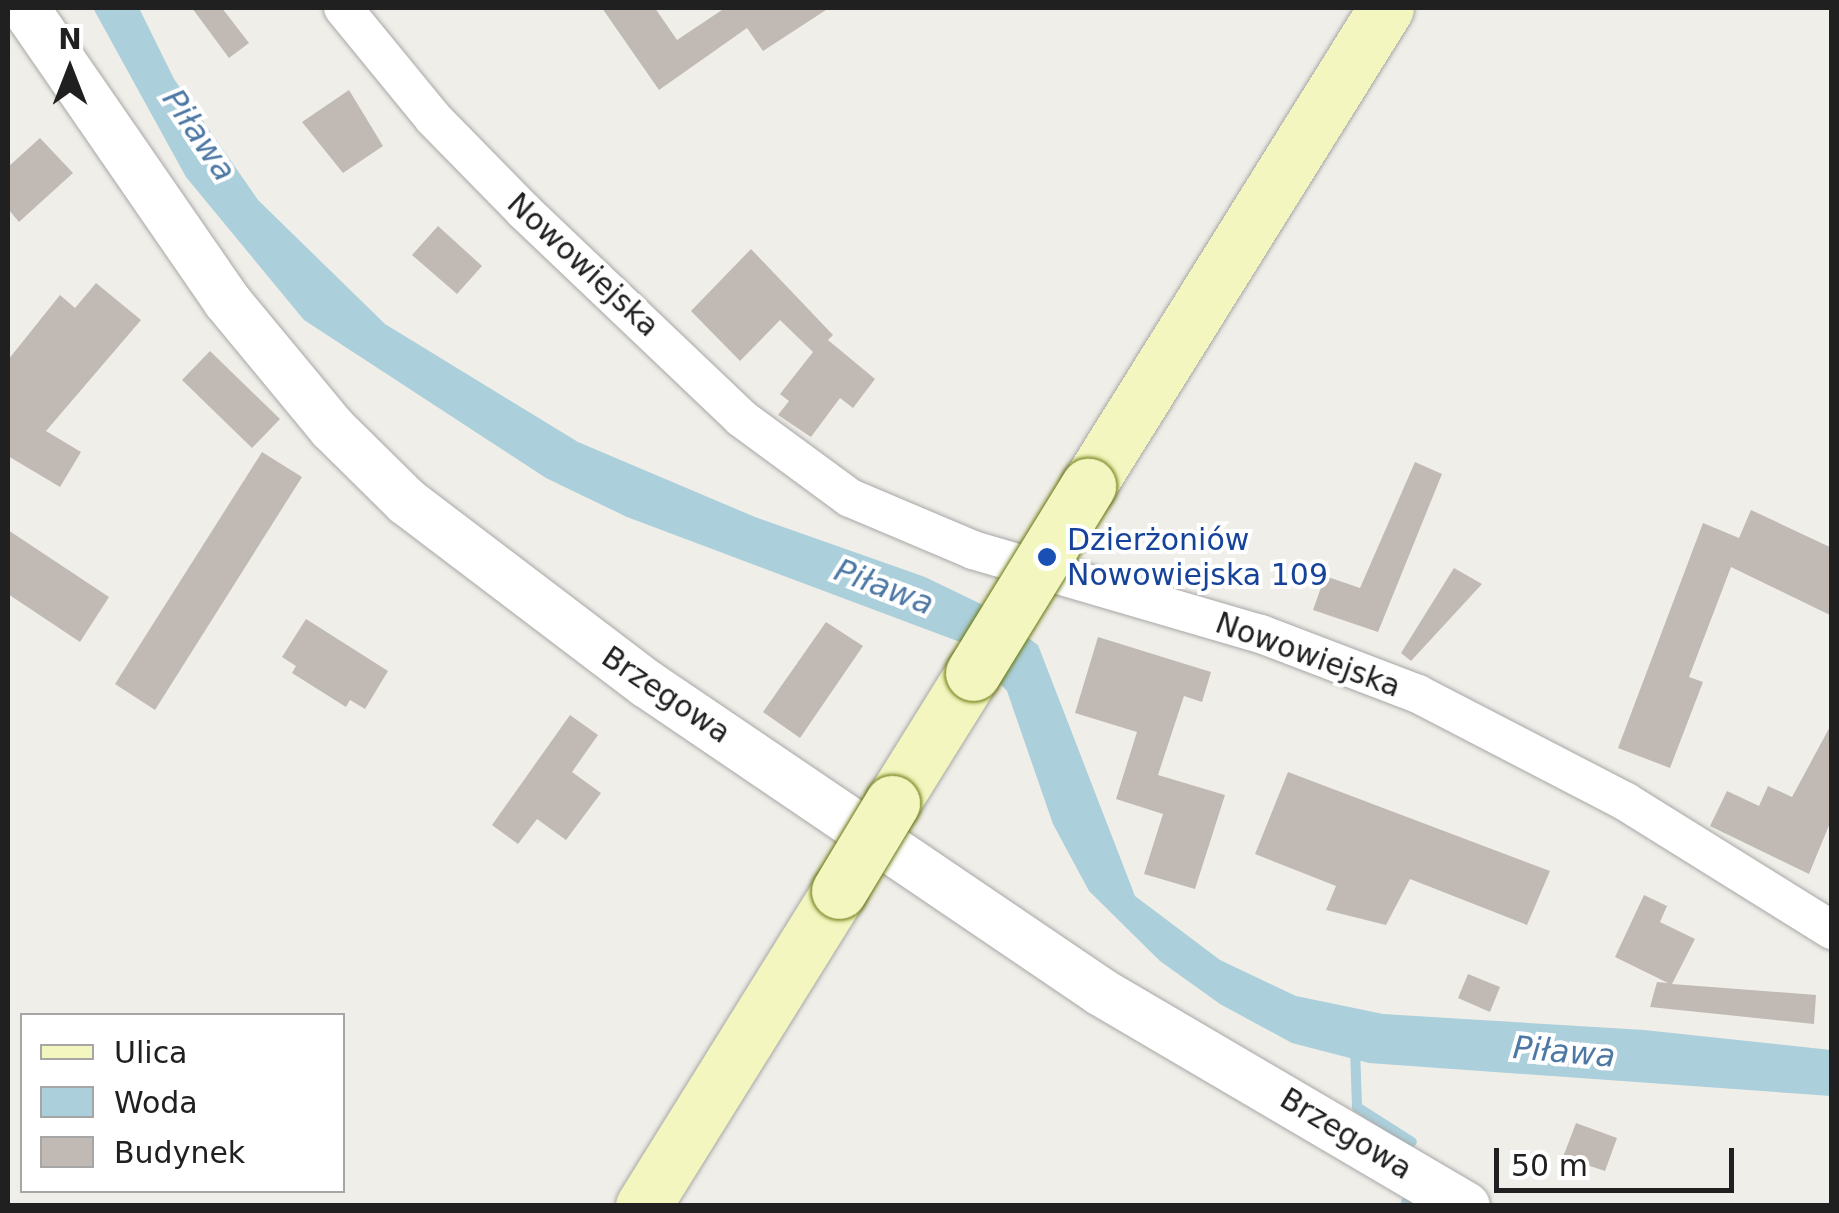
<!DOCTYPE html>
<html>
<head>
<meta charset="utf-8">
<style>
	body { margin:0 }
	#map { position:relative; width:1839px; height:1213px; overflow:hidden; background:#f0eee8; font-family:"DejaVu Sans",sans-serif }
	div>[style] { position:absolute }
	.water>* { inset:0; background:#abcfdb }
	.stream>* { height:10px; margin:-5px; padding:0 5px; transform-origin:5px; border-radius:5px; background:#abcfdb }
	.building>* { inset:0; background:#c1bab4 }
	.roads { filter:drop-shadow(0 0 2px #a7a7a7) drop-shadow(0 0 2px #a7a7a7) }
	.minor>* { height:38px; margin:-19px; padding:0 19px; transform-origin:19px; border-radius:19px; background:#fff }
	.tertiary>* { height:48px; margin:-24px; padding:0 24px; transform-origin:24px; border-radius:24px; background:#fff }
	.secondary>* { height:55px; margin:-27.5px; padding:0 27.5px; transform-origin:27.5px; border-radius:27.5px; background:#f3f7bf }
	.bridges { filter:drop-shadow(0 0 2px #67740b) drop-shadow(0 0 2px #67740b) }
	.secondary-bridge>* { height:55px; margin:-27.5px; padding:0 27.5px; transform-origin:27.5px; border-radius:27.5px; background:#f3f7bf }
	.dots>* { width:28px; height:28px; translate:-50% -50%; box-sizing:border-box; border:5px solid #fff; border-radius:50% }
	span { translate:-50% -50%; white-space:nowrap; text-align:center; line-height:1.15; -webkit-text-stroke:8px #fff; paint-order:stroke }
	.street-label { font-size:30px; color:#202020 }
	.transit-label { font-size:30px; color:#164399 }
	.left { translate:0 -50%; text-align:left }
	.water-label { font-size:32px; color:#4e78a4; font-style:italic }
	.frame { position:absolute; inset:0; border:10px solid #202020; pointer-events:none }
	.legend { position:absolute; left:20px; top:1013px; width:325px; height:180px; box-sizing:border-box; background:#fff; border:2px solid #a6a6a6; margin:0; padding:12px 18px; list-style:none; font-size:30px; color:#202020 }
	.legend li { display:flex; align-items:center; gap:20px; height:50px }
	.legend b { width:50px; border:2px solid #a6a6a6 }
	.north { position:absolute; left:20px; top:20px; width:100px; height:100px; -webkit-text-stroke:8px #fff; paint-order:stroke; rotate:0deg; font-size:28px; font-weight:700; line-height:40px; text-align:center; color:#202020 }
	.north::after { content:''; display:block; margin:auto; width:35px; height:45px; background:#202020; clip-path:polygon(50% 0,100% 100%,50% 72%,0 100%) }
	.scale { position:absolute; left:1494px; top:1148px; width:240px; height:45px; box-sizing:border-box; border:5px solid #202020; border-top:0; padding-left:12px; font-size:30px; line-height:35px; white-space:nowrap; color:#202020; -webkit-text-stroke:8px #fff; paint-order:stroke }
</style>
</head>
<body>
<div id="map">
	<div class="water">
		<i style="clip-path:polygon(93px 8px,139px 8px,174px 79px,258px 200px,385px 324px,578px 442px,755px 517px,925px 577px,983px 605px,1038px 645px,1135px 896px,1220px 960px,1296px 996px,1383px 1014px,1644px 1030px,1831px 1050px,1831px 1096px,1369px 1063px,1292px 1043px,1220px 1004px,1160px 961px,1089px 891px,1053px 824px,1007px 691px,960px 642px,627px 517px,546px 478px,304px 320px,186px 177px)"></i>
	</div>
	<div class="stream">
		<i style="left:1355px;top:1049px;width:58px;rotate:88deg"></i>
		<i style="left:1357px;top:1107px;width:65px;rotate:32.5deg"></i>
		<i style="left:1406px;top:1206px;width:4px;rotate:-90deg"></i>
	</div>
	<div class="building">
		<i style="clip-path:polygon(192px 8px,222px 8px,249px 43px,229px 58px)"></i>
		<i style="clip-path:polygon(602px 8px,655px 8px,677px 40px,725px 8px,829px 8px,763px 51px,747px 28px,659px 90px)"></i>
		<i style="clip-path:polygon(349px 90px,383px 146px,343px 173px,302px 122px)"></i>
		<i style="clip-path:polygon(40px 138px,73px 173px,19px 222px,8px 209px,8px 167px)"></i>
		<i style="clip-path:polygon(438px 226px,482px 266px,457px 294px,412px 255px)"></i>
		<i style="clip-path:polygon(751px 249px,833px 335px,828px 340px,875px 379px,853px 408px,840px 398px,811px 437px,778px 415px,789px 401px,780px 394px,813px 352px,780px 320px,740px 361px,691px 311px)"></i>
		<i style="clip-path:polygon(96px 283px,141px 320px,46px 431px,81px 452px,60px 487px,8px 456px,8px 360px,60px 295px,75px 308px)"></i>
		<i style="clip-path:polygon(210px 351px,280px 419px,252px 448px,182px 380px)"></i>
		<i style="clip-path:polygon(262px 452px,302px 477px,155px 710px,115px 684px)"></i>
		<i style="clip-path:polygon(1415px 462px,1442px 474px,1378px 632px,1313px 610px,1325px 576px,1360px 588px)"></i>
		<i style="clip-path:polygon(1751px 510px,1832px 548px,1832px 616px,1731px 567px,1689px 677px,1703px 682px,1670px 768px,1618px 748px,1703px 523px,1739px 538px)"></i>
		<i style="clip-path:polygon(8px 530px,109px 597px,80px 642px,8px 594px)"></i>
		<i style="clip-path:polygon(1454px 568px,1482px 584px,1411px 661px,1401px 653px)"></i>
		<i style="clip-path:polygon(306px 619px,388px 671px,365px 709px,350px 700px,346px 707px,292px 673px,296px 666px,282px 657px)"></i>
		<i style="clip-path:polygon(826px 622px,863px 646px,800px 738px,763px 712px)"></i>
		<i style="clip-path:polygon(1098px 637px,1211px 672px,1202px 702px,1184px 696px,1158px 775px,1225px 795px,1195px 889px,1144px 874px,1163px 814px,1116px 799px,1137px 732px,1075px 713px)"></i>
		<i style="clip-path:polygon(570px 715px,598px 735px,572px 772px,601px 793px,566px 840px,537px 819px,518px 844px,492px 825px)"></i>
		<i style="clip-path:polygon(1832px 723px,1832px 818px,1809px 874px,1710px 826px,1727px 791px,1759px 806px,1768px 786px,1792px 797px)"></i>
		<i style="clip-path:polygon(1288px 772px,1550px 871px,1527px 925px,1410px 879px,1386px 925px,1326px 910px,1336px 886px,1255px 854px)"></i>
		<i style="clip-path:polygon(1644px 895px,1667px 906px,1660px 922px,1695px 939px,1672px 984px,1816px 995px,1814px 1024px,1650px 1007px,1657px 982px,1668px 983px,1615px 957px)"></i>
		<i style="clip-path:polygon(1468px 974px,1500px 987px,1490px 1012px,1458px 998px)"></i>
		<i style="clip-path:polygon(1576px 1123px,1617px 1138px,1605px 1171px,1563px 1157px)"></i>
	</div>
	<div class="roads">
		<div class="minor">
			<i style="left:343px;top:8px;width:142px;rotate:50.7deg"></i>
			<i style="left:433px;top:118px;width:130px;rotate:45.6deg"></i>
			<i style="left:524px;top:211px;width:300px;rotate:43.6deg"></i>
			<i style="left:741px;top:418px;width:135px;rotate:36.3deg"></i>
			<i style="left:850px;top:498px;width:134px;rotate:22.9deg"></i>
			<i style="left:973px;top:550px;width:300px;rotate:16.3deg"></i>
			<i style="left:1261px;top:634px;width:168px;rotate:20.9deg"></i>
			<i style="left:1418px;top:694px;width:234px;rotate:27.4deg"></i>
			<i style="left:1626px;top:802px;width:243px;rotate:31.9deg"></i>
		</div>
		<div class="tertiary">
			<i style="left:25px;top:8px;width:356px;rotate:55.4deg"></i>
			<i style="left:227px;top:301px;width:165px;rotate:50.4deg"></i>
			<i style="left:332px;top:428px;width:105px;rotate:44.6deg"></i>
			<i style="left:407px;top:502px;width:301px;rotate:37.2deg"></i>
			<i style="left:647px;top:684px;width:549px;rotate:34.15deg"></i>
			<i style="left:1101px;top:992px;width:423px;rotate:30.4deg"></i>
		</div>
		<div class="secondary">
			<i style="left:1088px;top:486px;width:563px;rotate:-58.06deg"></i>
			<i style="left:892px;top:803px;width:153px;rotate:-58.1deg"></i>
			<i style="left:643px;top:1206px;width:371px;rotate:-58.1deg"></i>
		</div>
	</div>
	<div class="bridges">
		<div class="secondary-bridge">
			<i style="left:973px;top:673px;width:220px;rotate:-58.4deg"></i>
			<i style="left:839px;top:891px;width:103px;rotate:-58.9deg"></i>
		</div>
	</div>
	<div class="dots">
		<i style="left:1047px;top:557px;background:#1a4fb4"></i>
	</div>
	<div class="street-label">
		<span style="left:583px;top:265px;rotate:43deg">Nowowiejska</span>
		<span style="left:1308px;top:655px;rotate:20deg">Nowowiejska</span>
		<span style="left:666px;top:695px;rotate:34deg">Brzegowa</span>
		<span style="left:1346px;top:1134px;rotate:31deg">Brzegowa</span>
	</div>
	<div class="transit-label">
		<span class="left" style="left:1067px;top:557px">Dzierżoniów<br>Nowowiejska 109</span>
	</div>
	<div class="water-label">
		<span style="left:199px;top:135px;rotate:56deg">Piława</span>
		<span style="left:884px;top:587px;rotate:21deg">Piława</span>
		<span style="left:1564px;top:1052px;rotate:5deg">Piława</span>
	</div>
	<div class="frame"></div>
	<ul class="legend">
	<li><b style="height:12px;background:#f3f7bf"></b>Ulica</li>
	<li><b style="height:28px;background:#abcfdb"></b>Woda</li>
	<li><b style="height:28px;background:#c1bab4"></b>Budynek</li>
	</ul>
	<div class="north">N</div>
	<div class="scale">50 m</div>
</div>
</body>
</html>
